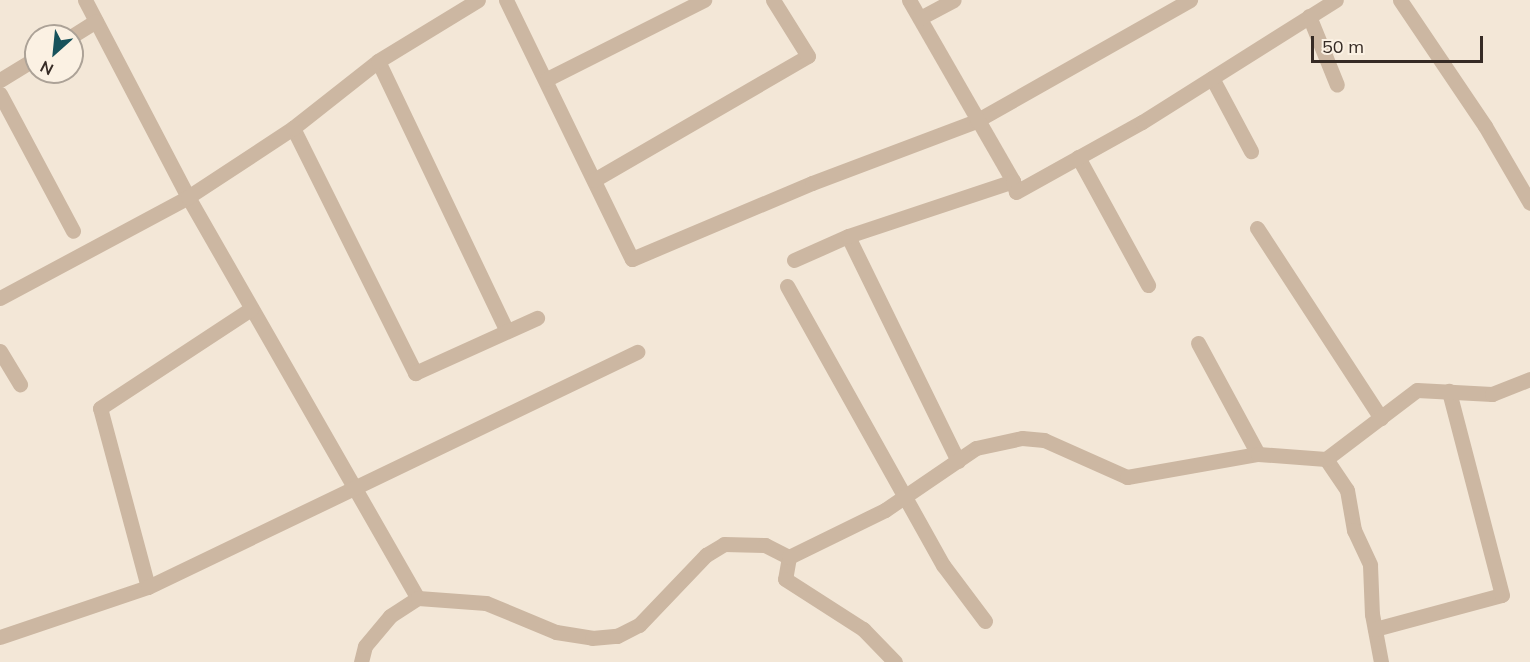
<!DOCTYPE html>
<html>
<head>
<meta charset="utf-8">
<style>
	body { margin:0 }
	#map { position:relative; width:1530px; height:662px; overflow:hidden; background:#f3e7d7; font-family:Mulish,sans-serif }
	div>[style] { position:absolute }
	.street>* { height:15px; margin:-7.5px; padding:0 7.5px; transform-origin:7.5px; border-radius:7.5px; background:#ccb7a2 }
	span { translate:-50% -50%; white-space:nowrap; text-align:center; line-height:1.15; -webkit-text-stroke:6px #fbf1e3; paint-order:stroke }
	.north { position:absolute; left:24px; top:24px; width:60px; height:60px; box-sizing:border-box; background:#fbf1e3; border:2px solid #aca297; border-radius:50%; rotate:207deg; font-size:16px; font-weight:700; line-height:24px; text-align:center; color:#362b25 }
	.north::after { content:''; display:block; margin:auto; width:21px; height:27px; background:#17525b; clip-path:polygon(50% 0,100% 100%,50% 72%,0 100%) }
	.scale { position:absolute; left:1311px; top:36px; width:172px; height:27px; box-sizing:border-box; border:3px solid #362b25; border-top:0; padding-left:8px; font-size:18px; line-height:21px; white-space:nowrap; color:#362b25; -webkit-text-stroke:4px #fbf1e3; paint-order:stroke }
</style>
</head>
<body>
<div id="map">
	<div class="street">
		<i style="left:85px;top:0;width:222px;rotate:62.4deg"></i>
		<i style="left:188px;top:197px;width:462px;rotate:60.2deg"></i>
		<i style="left:506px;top:0;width:288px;rotate:64.1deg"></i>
		<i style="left:632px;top:259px;width:195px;rotate:-22.9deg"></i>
		<i style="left:812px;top:183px;width:175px;rotate:-20.7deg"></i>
		<i style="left:976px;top:121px;width:246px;rotate:-29.5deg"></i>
		<i style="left:909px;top:0;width:209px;rotate:60.1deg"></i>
		<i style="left:1400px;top:0;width:152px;rotate:56deg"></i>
		<i style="left:1485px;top:126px;width:89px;rotate:59.7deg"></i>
		<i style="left:1309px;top:16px;width:74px;rotate:67.9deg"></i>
		<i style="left:920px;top:18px;width:38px;rotate:-28deg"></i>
		<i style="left:72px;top:36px;width:28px;rotate:-32deg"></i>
		<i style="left:378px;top:61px;width:299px;rotate:64.5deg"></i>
		<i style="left:1212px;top:78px;width:83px;rotate:61.9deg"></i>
		<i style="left:547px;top:79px;width:176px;rotate:-26.7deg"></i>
		<i style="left:0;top:80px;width:42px;rotate:-31.4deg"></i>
		<i style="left:0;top:94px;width:155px;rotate:61.9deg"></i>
		<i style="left:293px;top:128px;width:274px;rotate:63.5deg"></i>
		<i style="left:415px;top:373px;width:134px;rotate:-24.3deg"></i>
		<i style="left:1078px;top:157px;width:146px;rotate:61.3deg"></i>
		<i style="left:594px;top:180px;width:247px;rotate:-30.1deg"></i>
		<i style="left:808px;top:56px;width:66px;rotate:-122deg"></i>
		<i style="left:1257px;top:228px;width:227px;rotate:56.9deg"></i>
		<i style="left:794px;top:260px;width:59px;rotate:-24deg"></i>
		<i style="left:787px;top:286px;width:320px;rotate:60.8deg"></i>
		<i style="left:943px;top:565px;width:70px;rotate:53.1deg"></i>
		<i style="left:0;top:298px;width:213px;rotate:-28.2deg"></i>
		<i style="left:188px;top:197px;width:126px;rotate:-33.3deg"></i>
		<i style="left:293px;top:128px;width:108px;rotate:-38.2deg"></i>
		<i style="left:378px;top:61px;width:117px;rotate:-31.4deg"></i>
		<i style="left:1198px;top:343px;width:126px;rotate:61.6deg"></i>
		<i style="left:0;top:351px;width:39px;rotate:59deg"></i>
		<i style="left:1326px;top:459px;width:37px;rotate:56deg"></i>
		<i style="left:1347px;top:490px;width:41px;rotate:80.1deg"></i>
		<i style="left:1354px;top:530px;width:38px;rotate:65deg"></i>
		<i style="left:1370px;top:565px;width:49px;rotate:87.7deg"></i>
		<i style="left:1372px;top:614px;width:49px;rotate:79.4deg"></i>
		<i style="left:958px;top:461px;width:250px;rotate:-116.1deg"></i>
		<i style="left:848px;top:236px;width:174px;rotate:-18.4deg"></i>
		<i style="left:1013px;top:181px;width:11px;rotate:75deg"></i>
		<i style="left:1016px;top:192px;width:144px;rotate:-29.1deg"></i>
		<i style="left:1142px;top:122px;width:229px;rotate:-32.2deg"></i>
		<i style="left:789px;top:557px;width:22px;rotate:100deg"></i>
		<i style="left:785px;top:579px;width:93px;rotate:32.7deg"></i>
		<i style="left:863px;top:629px;width:46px;rotate:45.9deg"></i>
		<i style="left:148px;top:587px;width:185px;rotate:-105deg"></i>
		<i style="left:100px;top:408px;width:181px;rotate:-33.3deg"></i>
		<i style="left:1375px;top:629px;width:131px;rotate:-15deg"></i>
		<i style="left:1502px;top:595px;width:211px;rotate:-104.6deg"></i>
		<i style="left:0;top:637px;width:156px;rotate:-18.7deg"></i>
		<i style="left:148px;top:587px;width:543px;rotate:-25.67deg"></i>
		<i style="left:361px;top:662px;width:16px;rotate:-76deg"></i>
		<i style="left:365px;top:646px;width:39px;rotate:-50deg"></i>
		<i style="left:390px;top:616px;width:33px;rotate:-33deg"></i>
		<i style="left:418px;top:598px;width:68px;rotate:4.2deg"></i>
		<i style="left:486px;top:603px;width:76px;rotate:22.5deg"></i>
		<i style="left:556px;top:632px;width:36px;rotate:9deg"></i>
		<i style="left:592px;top:638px;width:25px;rotate:-5deg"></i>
		<i style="left:617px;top:636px;width:25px;rotate:-27deg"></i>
		<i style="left:639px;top:625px;width:97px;rotate:-46.3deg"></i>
		<i style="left:706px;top:555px;width:21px;rotate:-31deg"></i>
		<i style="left:724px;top:544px;width:41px;rotate:1.4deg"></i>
		<i style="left:765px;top:545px;width:27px;rotate:27deg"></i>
		<i style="left:789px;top:557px;width:107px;rotate:-26.1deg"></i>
		<i style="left:885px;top:510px;width:110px;rotate:-34.3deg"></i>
		<i style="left:976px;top:448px;width:47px;rotate:-12.3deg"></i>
		<i style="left:1022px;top:438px;width:22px;rotate:5deg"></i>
		<i style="left:1044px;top:440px;width:91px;rotate:24deg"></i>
		<i style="left:1127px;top:477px;width:133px;rotate:-10deg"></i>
		<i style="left:1258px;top:454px;width:68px;rotate:4.2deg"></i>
		<i style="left:1326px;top:459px;width:114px;rotate:-37.2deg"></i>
		<i style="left:1417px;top:390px;width:75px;rotate:3.1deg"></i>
		<i style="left:1492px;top:394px;width:41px;rotate:-21.5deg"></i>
	</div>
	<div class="north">N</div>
	<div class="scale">50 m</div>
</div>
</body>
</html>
